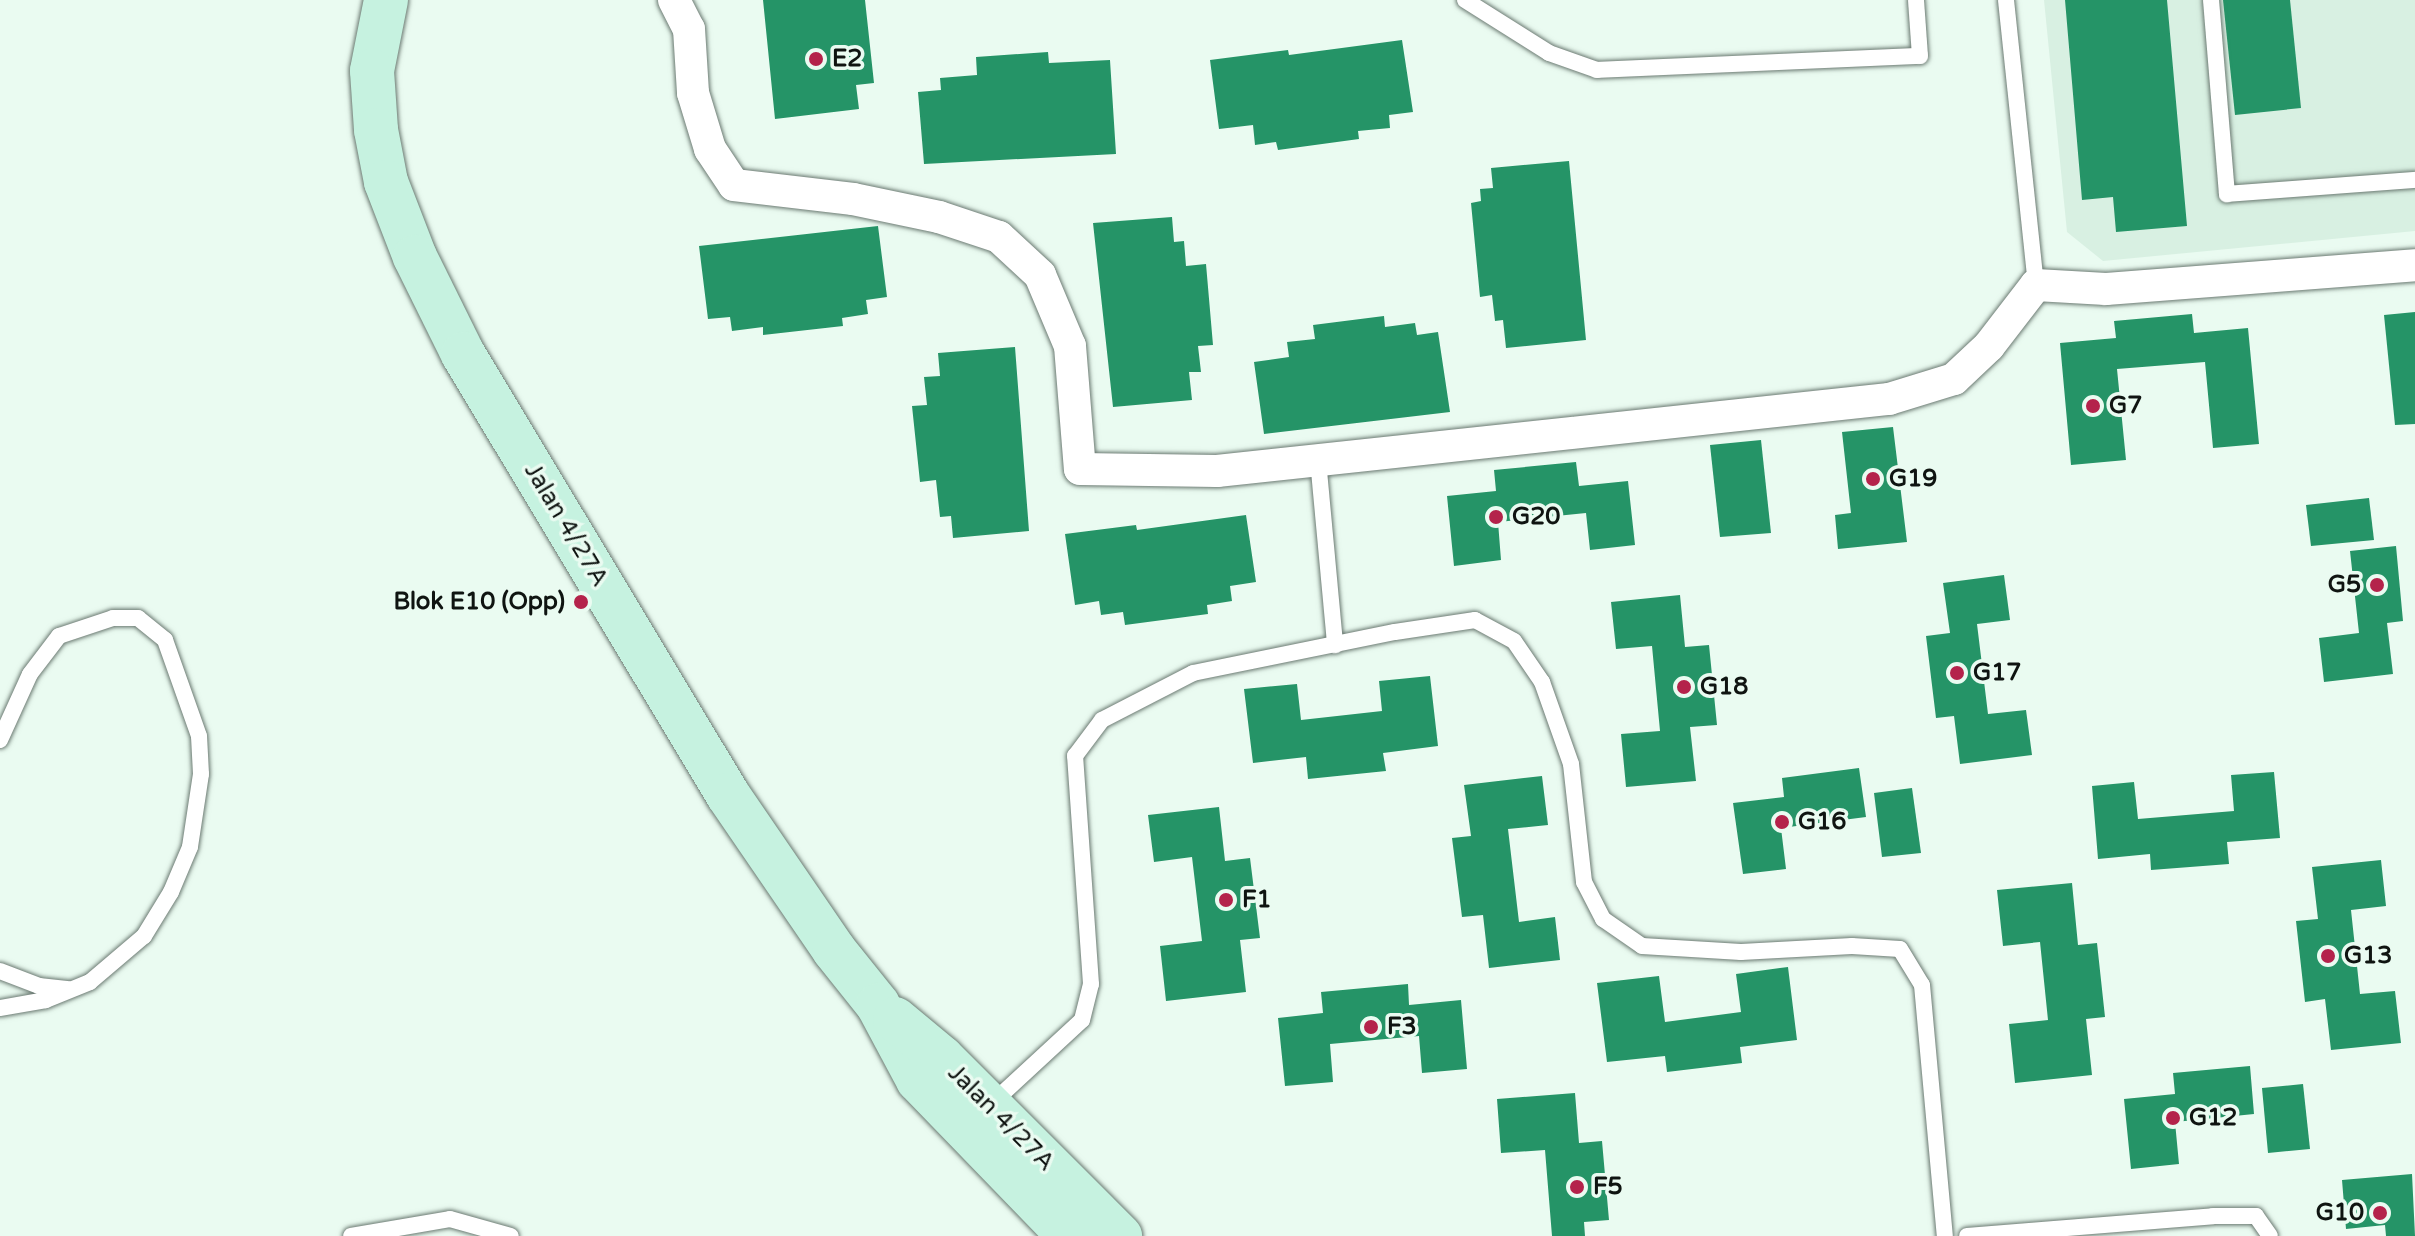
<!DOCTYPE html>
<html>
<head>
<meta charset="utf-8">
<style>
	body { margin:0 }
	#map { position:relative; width:2415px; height:1236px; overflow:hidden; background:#eafbf1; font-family:"Varela Round",sans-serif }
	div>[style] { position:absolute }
	.built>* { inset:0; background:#d8f0e2 }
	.building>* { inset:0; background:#259467 }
	.roads { filter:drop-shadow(0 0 2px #6b7a72) drop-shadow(0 0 2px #6b7a72) }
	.lane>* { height:16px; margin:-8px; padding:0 8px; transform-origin:8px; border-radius:8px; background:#fff }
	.street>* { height:32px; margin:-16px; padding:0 16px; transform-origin:16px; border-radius:16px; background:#fff }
	.secondary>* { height:44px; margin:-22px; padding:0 22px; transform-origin:22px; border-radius:22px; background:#c6f2e0 }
	.dots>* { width:22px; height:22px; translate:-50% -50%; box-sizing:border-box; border:4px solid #eafbf1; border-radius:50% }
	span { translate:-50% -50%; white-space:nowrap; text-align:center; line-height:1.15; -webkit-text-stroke:7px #eafbf1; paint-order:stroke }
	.poi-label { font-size:24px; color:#0f1411; font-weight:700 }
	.left { translate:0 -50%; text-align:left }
	.right { translate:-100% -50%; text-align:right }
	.street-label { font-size:24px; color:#0f1411 }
</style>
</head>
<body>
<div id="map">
	<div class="built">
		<i style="clip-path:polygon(2044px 0,2415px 0,2415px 231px,2103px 261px,2067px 232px)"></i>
	</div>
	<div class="building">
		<i style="clip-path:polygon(763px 0,865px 0,874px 83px,856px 85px,859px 109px,775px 119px)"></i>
		<i style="clip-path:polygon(2065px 0,2167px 0,2187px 226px,2116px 232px,2113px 197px,2082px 200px)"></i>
		<i style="clip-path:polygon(2223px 0,2290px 0,2301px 108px,2235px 115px)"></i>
		<i style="clip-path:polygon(1402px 40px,1413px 112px,1389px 115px,1390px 128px,1358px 131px,1359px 139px,1278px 150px,1276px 142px,1255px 145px,1253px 125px,1219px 129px,1210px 60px,1288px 50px,1289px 55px)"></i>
		<i style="clip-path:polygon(1048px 52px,1049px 63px,1110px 60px,1116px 154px,924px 164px,918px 92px,941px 90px,940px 78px,977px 75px,976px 57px)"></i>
		<i style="clip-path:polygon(1569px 161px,1586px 340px,1506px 348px,1503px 320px,1495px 321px,1492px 295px,1480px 297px,1471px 203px,1481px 201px,1480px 189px,1493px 188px,1491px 168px)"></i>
		<i style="clip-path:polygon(1172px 217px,1174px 242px,1184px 241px,1186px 266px,1206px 264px,1213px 345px,1198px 346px,1201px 372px,1189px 372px,1192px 400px,1113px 407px,1093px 223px)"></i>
		<i style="clip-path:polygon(878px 226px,887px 297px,866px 300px,868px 314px,842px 318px,843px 326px,763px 335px,763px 327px,732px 331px,730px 317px,708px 319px,699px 246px)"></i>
		<i style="clip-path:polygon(2415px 312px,2415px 424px,2395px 425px,2384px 315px)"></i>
		<i style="clip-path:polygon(2192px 314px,2194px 333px,2248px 328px,2259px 444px,2213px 448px,2205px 362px,2117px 369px,2126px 460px,2071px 465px,2060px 343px,2116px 338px,2114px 321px)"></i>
		<i style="clip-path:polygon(1384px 316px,1385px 327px,1415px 323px,1417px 335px,1438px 332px,1450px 412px,1264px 434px,1254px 362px,1289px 357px,1287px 342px,1315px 339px,1313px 325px)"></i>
		<i style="clip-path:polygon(1015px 347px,1029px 531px,953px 538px,951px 516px,940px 517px,936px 480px,920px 482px,912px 406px,927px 405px,924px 377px,940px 376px,938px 353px)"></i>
		<i style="clip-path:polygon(1893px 427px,1907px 542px,1838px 549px,1835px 515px,1851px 513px,1842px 432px)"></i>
		<i style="clip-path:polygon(1761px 440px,1771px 533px,1720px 537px,1710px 445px)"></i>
		<i style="clip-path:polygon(1576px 462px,1579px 486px,1628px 481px,1635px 545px,1590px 550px,1586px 513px,1498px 522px,1501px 560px,1454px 566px,1447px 496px,1496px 491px,1494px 470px)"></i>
		<i style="clip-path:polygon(2369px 498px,2374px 540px,2311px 546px,2306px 505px)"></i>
		<i style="clip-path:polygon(1246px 515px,1256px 582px,1230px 586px,1232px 601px,1207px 605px,1208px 614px,1125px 625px,1123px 612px,1101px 615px,1099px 601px,1075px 605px,1065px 534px,1136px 525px,1137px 530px)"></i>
		<i style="clip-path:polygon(2396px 546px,2403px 621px,2387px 623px,2393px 674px,2324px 682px,2319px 638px,2359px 633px,2350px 551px)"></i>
		<i style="clip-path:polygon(2004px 575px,2010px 620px,1977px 624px,1988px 714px,2026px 710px,2032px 755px,1960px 764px,1954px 716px,1936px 718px,1926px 636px,1950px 633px,1943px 583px)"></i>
		<i style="clip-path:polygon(1680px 595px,1685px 647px,1709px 645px,1717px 725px,1690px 727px,1696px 781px,1626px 787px,1621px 734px,1660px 731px,1652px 646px,1616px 649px,1611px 602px)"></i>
		<i style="clip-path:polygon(1430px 676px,1438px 746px,1383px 753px,1386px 771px,1308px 779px,1306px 757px,1253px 763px,1244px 689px,1297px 684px,1301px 720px,1382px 711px,1379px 681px)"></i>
		<i style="clip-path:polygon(1859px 768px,1866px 817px,1781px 828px,1786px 869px,1743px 874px,1733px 803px,1784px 797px,1782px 778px)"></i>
		<i style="clip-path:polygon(2274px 772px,2280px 838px,2227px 842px,2229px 864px,2151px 870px,2150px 854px,2098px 859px,2092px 786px,2134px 782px,2138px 819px,2234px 811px,2231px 775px)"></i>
		<i style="clip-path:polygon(1542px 776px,1548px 825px,1508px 829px,1519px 922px,1555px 917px,1560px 960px,1489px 968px,1483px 915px,1462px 917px,1452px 838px,1471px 836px,1464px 785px)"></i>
		<i style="clip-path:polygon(1912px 788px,1921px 853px,1882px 857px,1874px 793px)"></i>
		<i style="clip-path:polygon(1219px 807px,1225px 861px,1250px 858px,1260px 938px,1240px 940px,1246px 992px,1166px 1001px,1160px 946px,1202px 941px,1192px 857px,1154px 862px,1148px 815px)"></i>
		<i style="clip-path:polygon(2381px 860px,2386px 906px,2351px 910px,2360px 994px,2395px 991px,2401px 1043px,2331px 1050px,2325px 999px,2305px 1002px,2296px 921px,2318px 919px,2312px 867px)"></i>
		<i style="clip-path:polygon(2072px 883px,2078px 945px,2097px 943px,2105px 1017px,2086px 1019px,2092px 1075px,2015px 1083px,2009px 1024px,2048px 1020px,2040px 942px,2003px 946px,1997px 890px)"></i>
		<i style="clip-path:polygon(1788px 967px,1797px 1040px,1740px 1047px,1742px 1063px,1667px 1072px,1665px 1056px,1607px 1062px,1597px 983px,1659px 976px,1665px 1022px,1741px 1012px,1736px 974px)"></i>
		<i style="clip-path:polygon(1408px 984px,1409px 1005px,1461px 1000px,1467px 1069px,1422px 1073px,1419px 1036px,1330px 1044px,1333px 1082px,1285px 1086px,1278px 1018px,1323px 1013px,1321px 992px)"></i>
		<i style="clip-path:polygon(2250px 1066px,2254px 1114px,2175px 1122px,2179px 1164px,2131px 1169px,2124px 1099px,2175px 1094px,2173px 1073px)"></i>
		<i style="clip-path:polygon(2303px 1084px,2310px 1149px,2268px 1153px,2262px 1088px)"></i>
		<i style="clip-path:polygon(1575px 1093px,1579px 1143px,1602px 1141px,1609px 1220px,1584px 1222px,1585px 1236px,1552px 1236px,1545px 1150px,1501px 1153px,1497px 1099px)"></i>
		<i style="clip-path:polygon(2412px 1174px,2415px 1236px,2386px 1236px,2385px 1225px,2346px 1229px,2342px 1180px)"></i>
	</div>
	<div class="roads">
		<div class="lane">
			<i style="left:1465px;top:0;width:99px;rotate:32.2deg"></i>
			<i style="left:1549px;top:53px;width:51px;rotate:19.5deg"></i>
			<i style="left:1597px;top:70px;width:323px;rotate:-2.5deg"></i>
			<i style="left:1920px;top:56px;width:56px;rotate:-94.1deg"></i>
			<i style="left:2006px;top:0;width:287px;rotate:84deg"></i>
			<i style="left:2211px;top:0;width:195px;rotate:85.3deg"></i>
			<i style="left:2227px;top:194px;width:189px;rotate:-4.3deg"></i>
			<i style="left:1318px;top:460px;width:186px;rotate:84.7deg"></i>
			<i style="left:0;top:740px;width:72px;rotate:-65.6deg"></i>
			<i style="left:30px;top:674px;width:48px;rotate:-52.7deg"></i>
			<i style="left:59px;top:636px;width:57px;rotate:-18.4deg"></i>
			<i style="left:113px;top:618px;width:25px"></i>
			<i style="left:138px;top:618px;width:35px;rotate:39deg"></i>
			<i style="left:165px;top:640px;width:102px;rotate:70.5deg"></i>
			<i style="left:199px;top:736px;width:38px;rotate:87deg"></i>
			<i style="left:201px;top:774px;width:74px;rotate:98.6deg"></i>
			<i style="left:190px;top:847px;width:49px;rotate:112.9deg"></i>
			<i style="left:171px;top:892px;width:52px;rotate:121.5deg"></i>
			<i style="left:144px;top:936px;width:71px;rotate:139.6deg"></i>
			<i style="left:90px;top:982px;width:48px;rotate:157.8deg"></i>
			<i style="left:46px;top:1000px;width:47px;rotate:170.1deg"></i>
			<i style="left:0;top:971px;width:42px;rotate:21deg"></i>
			<i style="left:39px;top:986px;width:30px;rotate:6deg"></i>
			<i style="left:990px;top:1105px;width:125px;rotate:-42.7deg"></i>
			<i style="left:1082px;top:1020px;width:37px;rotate:-76deg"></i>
			<i style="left:1091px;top:984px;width:229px;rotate:-94deg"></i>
			<i style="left:1075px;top:756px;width:45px;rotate:-53.1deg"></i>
			<i style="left:1102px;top:720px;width:102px;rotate:-27.3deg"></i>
			<i style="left:1193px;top:673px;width:206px;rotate:-11.5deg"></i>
			<i style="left:1395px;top:632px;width:81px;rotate:-8.5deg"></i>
			<i style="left:1475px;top:620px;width:44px;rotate:28.3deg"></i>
			<i style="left:1514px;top:641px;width:50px;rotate:55.7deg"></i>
			<i style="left:1542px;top:682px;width:87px;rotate:70.5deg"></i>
			<i style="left:1571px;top:764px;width:119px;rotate:83.7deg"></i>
			<i style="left:1584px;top:882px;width:42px;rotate:62.8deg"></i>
			<i style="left:1603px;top:919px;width:47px;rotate:34.7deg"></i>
			<i style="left:1642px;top:946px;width:99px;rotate:3.5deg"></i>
			<i style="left:1741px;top:952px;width:111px;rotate:-3.1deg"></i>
			<i style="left:1852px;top:946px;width:48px;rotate:3.6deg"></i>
			<i style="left:1900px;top:949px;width:42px;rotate:58.6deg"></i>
			<i style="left:1922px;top:985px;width:252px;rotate:84.8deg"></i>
			<i style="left:351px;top:1236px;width:100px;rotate:-9.7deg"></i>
			<i style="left:450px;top:1219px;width:63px;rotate:15.6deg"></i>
			<i style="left:1967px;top:1236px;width:247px;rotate:-4.6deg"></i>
			<i style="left:2213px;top:1216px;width:43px"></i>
			<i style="left:2256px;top:1216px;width:24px;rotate:55deg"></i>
		</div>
		<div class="street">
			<i style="left:674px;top:0;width:33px;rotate:63deg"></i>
			<i style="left:689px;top:29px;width:64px;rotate:86.4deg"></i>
			<i style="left:693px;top:93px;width:59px;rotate:73.1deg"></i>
			<i style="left:710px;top:149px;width:43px;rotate:56.3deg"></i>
			<i style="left:734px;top:185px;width:120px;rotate:6.7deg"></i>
			<i style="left:853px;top:199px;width:88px;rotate:11.8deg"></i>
			<i style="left:939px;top:217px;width:63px;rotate:18.4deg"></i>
			<i style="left:999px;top:237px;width:56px;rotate:42.8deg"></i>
			<i style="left:1040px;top:275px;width:77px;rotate:67.1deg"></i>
			<i style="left:1070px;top:346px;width:123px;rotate:85.4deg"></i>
			<i style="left:1080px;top:469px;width:137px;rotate:0.8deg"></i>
			<i style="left:1217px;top:471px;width:676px;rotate:-6.12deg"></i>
			<i style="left:1889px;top:399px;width:68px;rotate:-17.1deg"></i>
			<i style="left:1954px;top:379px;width:48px;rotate:-43.3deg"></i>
			<i style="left:1989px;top:346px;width:77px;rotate:-52.4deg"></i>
			<i style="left:2036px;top:285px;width:70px;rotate:3.3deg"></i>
			<i style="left:2106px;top:289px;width:310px;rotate:-4.4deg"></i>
		</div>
		<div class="secondary">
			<i style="left:386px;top:0;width:72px;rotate:101.2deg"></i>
			<i style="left:372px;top:71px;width:59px;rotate:86.1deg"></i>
			<i style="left:376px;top:130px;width:53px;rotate:79.1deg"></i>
			<i style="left:386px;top:182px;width:80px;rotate:68.9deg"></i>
			<i style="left:415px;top:257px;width:108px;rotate:63.7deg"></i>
			<i style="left:463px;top:354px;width:514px;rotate:59deg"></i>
			<i style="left:728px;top:795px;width:188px;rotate:55.6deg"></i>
			<i style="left:834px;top:950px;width:70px;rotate:51.3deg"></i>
			<i style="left:878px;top:1005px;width:85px;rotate:61.9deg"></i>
			<i style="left:918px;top:1080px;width:217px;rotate:45.9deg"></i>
			<i style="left:895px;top:1019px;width:61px;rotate:39.7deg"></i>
			<i style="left:942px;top:1058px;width:252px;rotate:45deg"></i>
		</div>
	</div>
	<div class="dots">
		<i style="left:816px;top:59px;background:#b4234b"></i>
		<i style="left:2093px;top:406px;background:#b4234b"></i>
		<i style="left:1873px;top:479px;background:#b4234b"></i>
		<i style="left:1496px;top:517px;background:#b4234b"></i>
		<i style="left:2377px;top:585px;background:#b4234b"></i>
		<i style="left:581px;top:602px;background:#b4234b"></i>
		<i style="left:1957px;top:673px;background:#b4234b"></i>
		<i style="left:1684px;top:687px;background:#b4234b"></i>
		<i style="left:1782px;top:822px;background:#b4234b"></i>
		<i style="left:1226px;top:900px;background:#b4234b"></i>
		<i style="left:2328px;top:956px;background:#b4234b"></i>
		<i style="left:1371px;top:1027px;background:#b4234b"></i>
		<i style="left:2173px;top:1118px;background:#b4234b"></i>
		<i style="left:1577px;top:1187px;background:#b4234b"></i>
		<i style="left:2380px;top:1213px;background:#b4234b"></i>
	</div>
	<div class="poi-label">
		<span class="left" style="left:832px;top:59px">E2</span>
		<span class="left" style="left:2109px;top:406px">G7</span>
		<span class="left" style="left:1889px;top:479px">G19</span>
		<span class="left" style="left:1512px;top:517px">G20</span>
		<span class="right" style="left:2361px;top:585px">G5</span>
		<span class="right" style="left:565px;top:602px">Blok E10 (Opp)</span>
		<span class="left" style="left:1973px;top:673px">G17</span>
		<span class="left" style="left:1700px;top:687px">G18</span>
		<span class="left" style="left:1798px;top:822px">G16</span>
		<span class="left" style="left:1242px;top:900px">F1</span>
		<span class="left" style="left:2344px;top:956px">G13</span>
		<span class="left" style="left:1387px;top:1027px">F3</span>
		<span class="left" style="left:2189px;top:1118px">G12</span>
		<span class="left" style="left:1593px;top:1187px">F5</span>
		<span class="right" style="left:2364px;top:1213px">G10</span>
	</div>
	<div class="street-label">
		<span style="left:566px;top:525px;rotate:59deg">Jalan 4/27A</span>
		<span style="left:1001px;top:1118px;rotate:45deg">Jalan 4/27A</span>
	</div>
</div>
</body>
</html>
